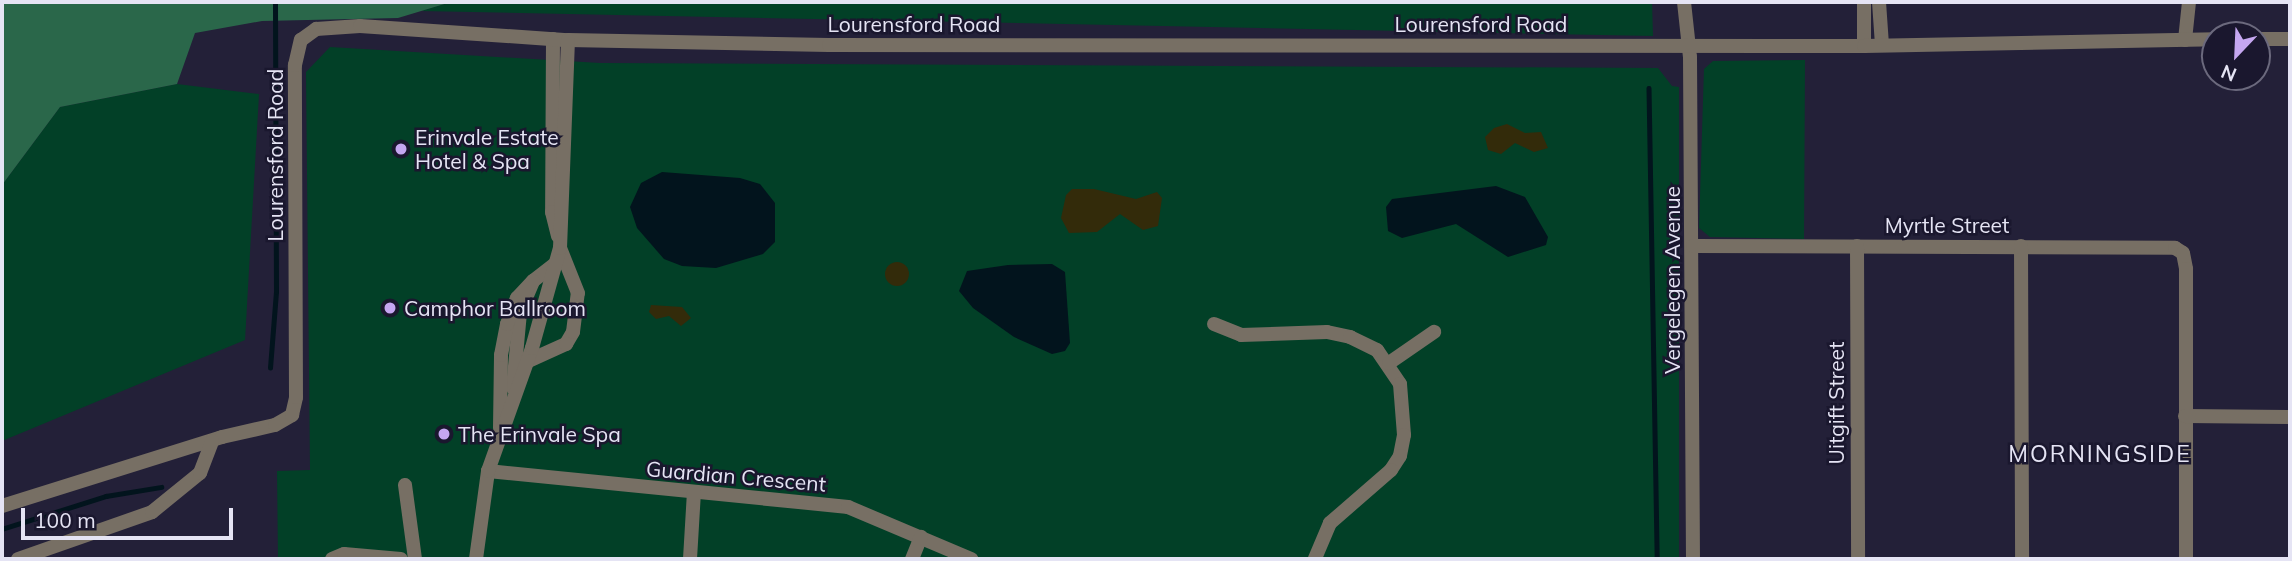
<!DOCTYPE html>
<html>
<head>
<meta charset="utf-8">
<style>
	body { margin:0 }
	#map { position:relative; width:2292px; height:561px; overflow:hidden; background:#232038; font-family:Mulish,sans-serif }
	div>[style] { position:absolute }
	.green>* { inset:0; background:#024027 }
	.forest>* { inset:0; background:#2a674a }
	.sand>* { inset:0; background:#332b0a }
	.round { border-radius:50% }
	.water>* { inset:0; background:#02141d }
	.stream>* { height:4.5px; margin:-2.25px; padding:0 2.25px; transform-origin:2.25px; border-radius:2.25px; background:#02141d }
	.street>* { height:14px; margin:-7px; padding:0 7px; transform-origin:7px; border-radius:7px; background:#776f64 }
	.dots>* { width:19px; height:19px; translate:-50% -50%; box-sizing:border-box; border:4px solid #1a172e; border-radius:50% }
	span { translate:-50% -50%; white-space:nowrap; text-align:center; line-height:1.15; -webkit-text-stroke:5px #1a172e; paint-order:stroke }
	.street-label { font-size:21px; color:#e5e4f4 }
	.poi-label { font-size:21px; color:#e5e4f4 }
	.left { translate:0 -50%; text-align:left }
	.neighbourhood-label { font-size:23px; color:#e5e4f4; letter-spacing:2px }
	.frame { position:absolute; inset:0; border:4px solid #e5e4f4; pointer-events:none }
	.north { position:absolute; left:2201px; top:21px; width:70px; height:70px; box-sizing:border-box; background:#1a172e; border:2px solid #6b697d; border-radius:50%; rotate:203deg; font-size:19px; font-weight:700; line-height:28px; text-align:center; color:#e5e4f4 }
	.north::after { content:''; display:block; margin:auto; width:24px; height:32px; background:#c5a7f1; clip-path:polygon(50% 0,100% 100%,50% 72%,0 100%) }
	.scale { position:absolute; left:21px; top:508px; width:212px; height:32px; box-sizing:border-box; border:4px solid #e5e4f4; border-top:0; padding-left:9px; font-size:21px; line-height:24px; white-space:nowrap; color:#e5e4f4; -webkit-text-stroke:5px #1a172e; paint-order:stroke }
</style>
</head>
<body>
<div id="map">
	<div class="green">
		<i style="clip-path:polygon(451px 2px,1652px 2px,1653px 36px,421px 11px)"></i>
		<i style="clip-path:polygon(330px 47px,600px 63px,1658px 68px,1672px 86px,1679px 87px,1679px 559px,278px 559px,277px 471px,310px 470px,306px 72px)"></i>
		<i style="clip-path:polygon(1805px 60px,1804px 239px,1710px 237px,1699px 228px,1704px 69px,1713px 61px)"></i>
		<i style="clip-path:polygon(177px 84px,259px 94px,245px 340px,2px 441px,2px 185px,60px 107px)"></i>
	</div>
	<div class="forest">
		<i style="clip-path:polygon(2px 2px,451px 2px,398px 18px,262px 21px,195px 33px,177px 84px,60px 107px,2px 185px)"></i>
	</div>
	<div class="sand">
		<i style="clip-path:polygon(1507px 124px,1525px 133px,1541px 132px,1548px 148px,1534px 152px,1515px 143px,1501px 154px,1488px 150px,1485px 137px,1494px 128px)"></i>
		<i style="clip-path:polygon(1072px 189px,1094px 189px,1136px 199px,1157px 192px,1162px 198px,1158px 226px,1143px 230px,1120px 214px,1097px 232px,1069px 233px,1061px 218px,1066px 195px)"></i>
		<i class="round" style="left:885px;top:262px;width:24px;height:24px"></i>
		<i style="clip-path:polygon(651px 305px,682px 307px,691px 318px,681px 326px,669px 316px,656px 319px,649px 312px)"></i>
	</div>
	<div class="water">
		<i style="clip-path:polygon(662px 172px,740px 178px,760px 184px,775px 203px,775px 242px,763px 254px,716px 268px,682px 266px,664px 259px,637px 228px,630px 207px,641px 183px)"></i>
		<i style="clip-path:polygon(1496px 186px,1525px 197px,1548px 237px,1546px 245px,1508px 257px,1456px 224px,1402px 238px,1388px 231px,1386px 207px,1392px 199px)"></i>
		<i style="clip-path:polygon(1008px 265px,1052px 264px,1065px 272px,1070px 343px,1065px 351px,1052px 354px,1014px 337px,973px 308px,959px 291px,967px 271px)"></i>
	</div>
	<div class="stream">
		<i style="left:1649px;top:88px;width:471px;rotate:89deg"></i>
		<i style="left:270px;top:368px;width:76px;rotate:-85.5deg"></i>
		<i style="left:276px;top:292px;width:290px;rotate:-90.2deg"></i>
		<i style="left:2px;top:529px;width:109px;rotate:-17.6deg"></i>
		<i style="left:106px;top:496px;width:56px;rotate:-9.3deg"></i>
	</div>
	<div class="street">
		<i style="left:1684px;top:2px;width:55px;rotate:83.8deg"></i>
		<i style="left:1690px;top:57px;width:502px;rotate:89.66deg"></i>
		<i style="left:1864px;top:2px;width:44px;rotate:90deg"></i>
		<i style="left:1879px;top:2px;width:43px;rotate:86deg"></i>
		<i style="left:553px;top:39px;width:173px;rotate:90.3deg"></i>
		<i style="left:552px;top:212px;width:25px;rotate:76deg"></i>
		<i style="left:2257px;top:39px;width:33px"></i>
		<i style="left:2185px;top:40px;width:38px;rotate:-84deg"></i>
		<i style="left:1693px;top:246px;width:482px;rotate:0.2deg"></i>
		<i style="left:2175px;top:248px;width:9px;rotate:32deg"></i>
		<i style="left:2183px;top:253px;width:16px;rotate:79deg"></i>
		<i style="left:2186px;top:269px;width:290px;rotate:90deg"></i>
		<i style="left:1857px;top:246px;width:313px;rotate:89.8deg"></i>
		<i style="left:2021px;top:246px;width:313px;rotate:89.8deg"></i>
		<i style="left:1214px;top:324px;width:29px;rotate:22deg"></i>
		<i style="left:1241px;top:335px;width:86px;rotate:-2deg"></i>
		<i style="left:1327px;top:332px;width:24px;rotate:12deg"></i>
		<i style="left:1350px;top:337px;width:30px;rotate:26deg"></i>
		<i style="left:1377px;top:350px;width:41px;rotate:55.9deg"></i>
		<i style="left:1400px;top:384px;width:51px;rotate:85.5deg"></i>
		<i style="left:1404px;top:435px;width:21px;rotate:101deg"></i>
		<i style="left:1400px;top:456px;width:17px;rotate:123deg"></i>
		<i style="left:1391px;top:470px;width:81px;rotate:139deg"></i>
		<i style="left:1330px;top:523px;width:39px;rotate:113deg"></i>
		<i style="left:526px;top:362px;width:44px;rotate:-24.2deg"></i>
		<i style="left:566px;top:344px;width:14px;rotate:-60deg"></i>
		<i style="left:573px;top:332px;width:39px;rotate:-83deg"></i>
		<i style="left:578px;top:293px;width:48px;rotate:-111.8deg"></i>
		<i style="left:1389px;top:363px;width:55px;rotate:-34.6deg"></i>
		<i style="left:513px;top:388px;width:76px;rotate:-84.7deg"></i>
		<i style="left:520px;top:312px;width:34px;rotate:-67deg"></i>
		<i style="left:533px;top:281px;width:29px;rotate:-38deg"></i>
		<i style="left:2185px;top:416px;width:105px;rotate:0.5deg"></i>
		<i style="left:500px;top:428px;width:73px;rotate:-89.2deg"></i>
		<i style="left:501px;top:355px;width:32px;rotate:-79deg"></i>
		<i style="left:507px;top:324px;width:28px;rotate:-69deg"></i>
		<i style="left:517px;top:298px;width:23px;rotate:-47deg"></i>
		<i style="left:488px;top:471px;width:362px;rotate:5.7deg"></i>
		<i style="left:848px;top:507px;width:134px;rotate:22.9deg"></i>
		<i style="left:405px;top:485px;width:75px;rotate:82.3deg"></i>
		<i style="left:2px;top:506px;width:231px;rotate:-17.4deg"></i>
		<i style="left:222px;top:437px;width:54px;rotate:-12.8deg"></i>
		<i style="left:275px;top:425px;width:20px;rotate:-30deg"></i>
		<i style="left:292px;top:415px;width:18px;rotate:-77deg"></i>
		<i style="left:296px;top:397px;width:332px;rotate:-90.2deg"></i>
		<i style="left:295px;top:65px;width:26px;rotate:-77deg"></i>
		<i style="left:301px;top:40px;width:19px;rotate:-36deg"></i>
		<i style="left:316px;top:29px;width:44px;rotate:-3.9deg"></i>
		<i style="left:360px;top:26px;width:208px;rotate:3.9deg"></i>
		<i style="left:568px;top:40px;width:261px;rotate:1.1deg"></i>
		<i style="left:829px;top:45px;width:1035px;rotate:0.06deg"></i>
		<i style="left:1864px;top:46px;width:351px;rotate:-1.1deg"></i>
		<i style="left:18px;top:559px;width:142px;rotate:-19.3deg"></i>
		<i style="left:152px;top:512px;width:62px;rotate:-39.1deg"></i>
		<i style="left:200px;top:473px;width:34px;rotate:-69deg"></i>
		<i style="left:332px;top:559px;width:13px;rotate:-23deg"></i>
		<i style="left:344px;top:554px;width:57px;rotate:5deg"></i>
		<i style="left:476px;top:559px;width:89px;rotate:-82.2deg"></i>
		<i style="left:488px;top:471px;width:131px;rotate:-70.3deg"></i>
		<i style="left:532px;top:348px;width:104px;rotate:-74.4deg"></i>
		<i style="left:560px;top:248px;width:208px;rotate:-87.8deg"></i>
		<i style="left:690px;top:559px;width:67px;rotate:-86.6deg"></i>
		<i style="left:912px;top:559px;width:24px;rotate:-68deg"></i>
	</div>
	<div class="dots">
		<i style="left:401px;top:149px;background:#c5a7f1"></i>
		<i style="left:390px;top:308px;background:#c5a7f1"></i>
		<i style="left:444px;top:434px;background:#c5a7f1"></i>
	</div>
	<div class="street-label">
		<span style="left:914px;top:24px">Lourensford Road</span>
		<span style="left:1481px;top:24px">Lourensford Road</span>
		<span style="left:275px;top:155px;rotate:-90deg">Lourensford Road</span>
		<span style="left:1947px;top:225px">Myrtle Street</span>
		<span style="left:1672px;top:280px;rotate:-90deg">Vergelegen Avenue</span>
		<span style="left:1836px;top:403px;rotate:-90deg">Uitgift Street</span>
		<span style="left:736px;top:476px;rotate:5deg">Guardian Crescent</span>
	</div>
	<div class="poi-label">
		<span class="left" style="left:415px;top:149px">Erinvale Estate<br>Hotel &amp; Spa</span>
		<span class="left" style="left:404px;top:308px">Camphor Ballroom</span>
		<span class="left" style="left:458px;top:434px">The Erinvale Spa</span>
	</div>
	<div class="neighbourhood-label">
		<span style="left:2100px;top:454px">MORNINGSIDE</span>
	</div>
	<div class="frame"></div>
	<div class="north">N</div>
	<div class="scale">100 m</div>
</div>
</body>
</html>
